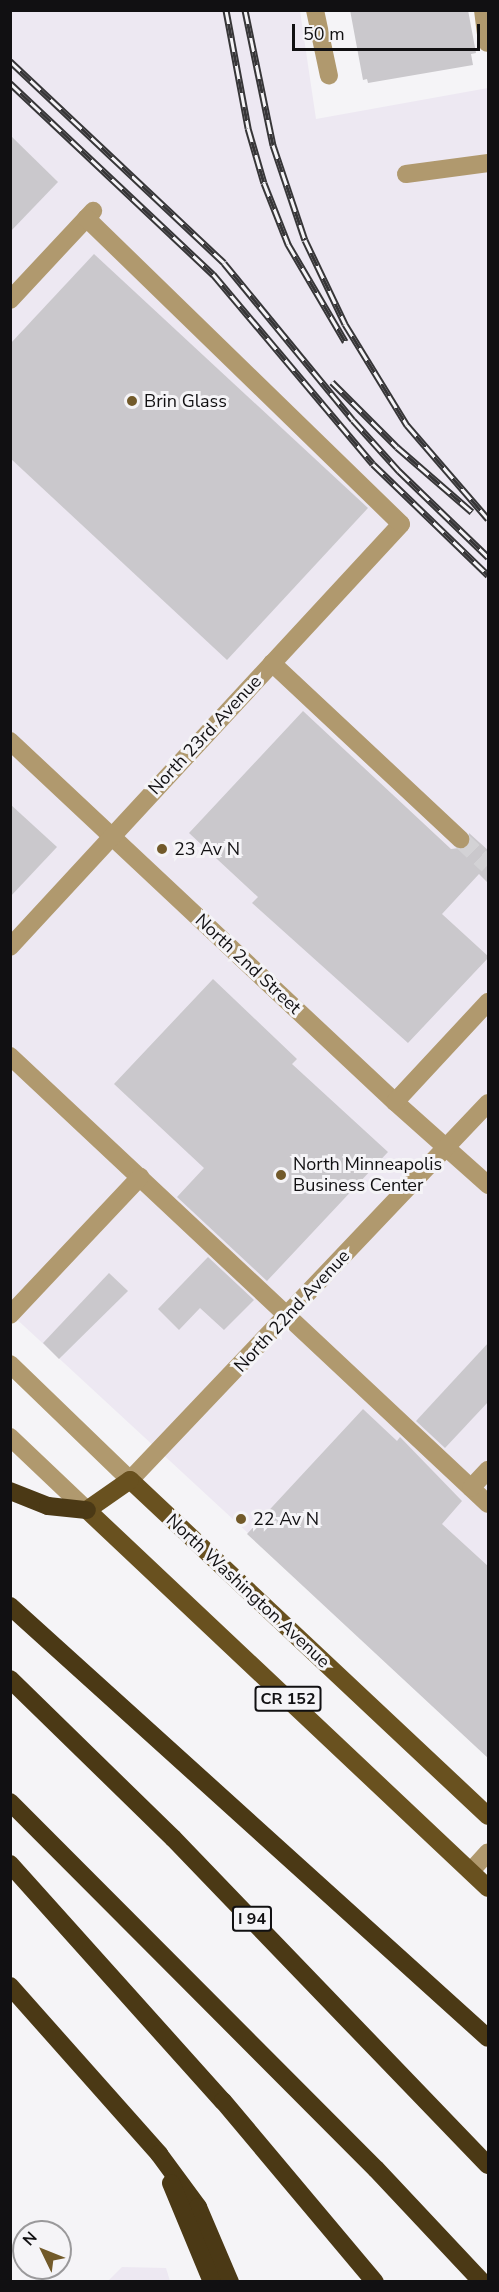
<!DOCTYPE html>
<html>
<head>
<meta charset="utf-8">
<style>
	body { margin:0 }
	#map { position:relative; width:499px; height:2292px; overflow:hidden; background:#f5f4f7; font-family:"Nunito Sans",sans-serif }
	div>[style] { position:absolute }
	.built>* { inset:0; background:#ede8f2 }
	.building>* { inset:0; background:#cac8cc }
	.minor-tunnel>* { height:18px; margin-top:-9px; transform-origin:0; background:repeating-linear-gradient(90deg,#d3d2d5 0 18px,transparent 0 27px) }
	.minor>* { height:18px; margin:-9px; padding:0 9px; transform-origin:9px; border-radius:9px; background:#b0996e }
	.major>* { height:18px; margin:-9px; padding:0 9px; transform-origin:9px; border-radius:9px; background:#69511f }
	.highway>* { height:18px; margin:-9px; padding:0 9px; transform-origin:9px; border-radius:9px; background:#4b3915 }
	.rail>* { height:7px; margin-top:-3.5px; transform-origin:0; background:repeating-linear-gradient(90deg,#f5f4f7 0 14px,#373638 0 28px); box-sizing:border-box; border-block:2px solid #373638 }
	.dots>* { width:16px; height:16px; translate:-50% -50%; box-sizing:border-box; border:3px solid #f5f4f7; border-radius:50% }
	span { translate:-50% -50%; white-space:nowrap; text-align:center; line-height:1.15; -webkit-text-stroke:6px #f5f4f7; paint-order:stroke }
	.shield-label span { padding:2px 4px; background:#f5f4f7; border:2px solid; border-radius:4px; -webkit-text-stroke-width:0 }
	.shield-label { font-size:16px; color:#111012; font-weight:700 }
	.poi-label { font-size:18px; color:#111012 }
	.left { translate:0 -50%; text-align:left }
	.street-label { font-size:18px; color:#111012 }
	.frame { position:absolute; inset:0; border:12px solid #111012; pointer-events:none }
	.north { position:absolute; left:12px; top:2220px; width:60px; height:60px; box-sizing:border-box; background:#f5f4f7; border:2px solid #9a999b; border-radius:50%; rotate:313deg; font-size:16px; font-weight:700; line-height:24px; text-align:center; color:#111012 }
	.north::after { content:''; display:block; margin:auto; width:21px; height:27px; background:#725a2a; clip-path:polygon(50% 0,100% 100%,50% 72%,0 100%) }
	.scale { position:absolute; left:292px; top:24px; width:188px; height:27px; box-sizing:border-box; border:3px solid #111012; border-top:0; padding-left:8px; font-size:18px; line-height:21px; white-space:nowrap; color:#111012; -webkit-text-stroke:4px #f5f4f7; paint-order:stroke }
</style>
</head>
<body>
<div id="map">
	<div class="built">
		<i style="clip-path:polygon(10px 11px,300px 11px,316px 119px,488px 88px,488px 1755px,11px 1314px)"></i>
		<i style="clip-path:polygon(122px 2267px,166px 2268px,170px 2281px,108px 2281px)"></i>
	</div>
	<div class="building">
		<i style="clip-path:polygon(350px 10px,468px 10px,476px 53px,471px 54px,473px 65px,368px 83px,367px 79px,363px 80px)"></i>
		<i style="clip-path:polygon(10px 135px,58px 182px,10px 232px)"></i>
		<i style="clip-path:polygon(94px 254px,368px 508px,227px 660px,10px 458px,10px 344px)"></i>
		<i style="clip-path:polygon(303px 711px,451px 849px,468px 847px,469px 833px,489px 851px,489px 884px,479px 874px,442px 914px,489px 957px,408px 1043px,252px 903px,258px 897px,189px 833px)"></i>
		<i style="clip-path:polygon(10px 804px,57px 847px,10px 897px)"></i>
		<i style="clip-path:polygon(213px 979px,297px 1059px,292px 1064px,388px 1152px,267px 1281px,177px 1197px,204px 1168px,114px 1084px)"></i>
		<i style="clip-path:polygon(208px 1257px,254px 1300px,224px 1330px,200px 1308px,179px 1330px,158px 1309px)"></i>
		<i style="clip-path:polygon(109px 1273px,128px 1291px,59px 1359px,43px 1343px)"></i>
		<i style="clip-path:polygon(489px 1342px,489px 1401px,445px 1448px,416px 1421px)"></i>
		<i style="clip-path:polygon(363px 1409px,397px 1441px,400px 1437px,462px 1501px,442px 1524px,489px 1567px,489px 1759px,247px 1534px)"></i>
	</div>
	<div class="minor-tunnel">
		<i style="left:460px;top:839px;width:38px;rotate:43deg"></i>
	</div>
	<div class="minor">
		<i style="left:315px;top:10px;width:67px;rotate:78deg"></i>
		<i style="left:483px;top:10px;width:33px;rotate:83deg"></i>
		<i style="left:406px;top:174px;width:83px;rotate:-7.6deg"></i>
		<i style="left:10px;top:300px;width:122px;rotate:-47deg"></i>
		<i style="left:272px;top:663px;width:258px;rotate:43.1deg"></i>
		<i style="left:10px;top:741px;width:528px;rotate:43.16deg"></i>
		<i style="left:395px;top:1102px;width:125px;rotate:41.7deg"></i>
		<i style="left:10px;top:947px;width:576px;rotate:-47.25deg"></i>
		<i style="left:401px;top:524px;width:439px;rotate:-135.8deg"></i>
		<i style="left:10px;top:1056px;width:655px;rotate:43.14deg"></i>
		<i style="left:395px;top:1102px;width:137px;rotate:-47.1deg"></i>
		<i style="left:10px;top:1315px;width:190px;rotate:-46.7deg"></i>
		<i style="left:10px;top:1364px;width:167px;rotate:44deg"></i>
		<i style="left:130px;top:1480px;width:520px;rotate:-46.48deg"></i>
		<i style="left:10px;top:1437px;width:106px;rotate:43.5deg"></i>
		<i style="left:471px;top:1488px;width:25px;rotate:-47deg"></i>
		<i style="left:471px;top:1871px;width:25px;rotate:-48deg"></i>
	</div>
	<div class="major">
		<i style="left:488px;top:1816px;width:491px;rotate:-136.8deg"></i>
		<i style="left:130px;top:1480px;width:52px;rotate:145.1deg"></i>
		<i style="left:87px;top:1510px;width:551px;rotate:43.31deg"></i>
	</div>
	<div class="highway">
		<i style="left:10px;top:1491px;width:41px;rotate:21.5deg"></i>
		<i style="left:48px;top:1506px;width:39px;rotate:6deg"></i>
		<i style="left:10px;top:1606px;width:644px;rotate:42.11deg"></i>
		<i style="left:10px;top:1679px;width:228px;rotate:44.3deg"></i>
		<i style="left:173px;top:1838px;width:454px;rotate:46.1deg"></i>
		<i style="left:10px;top:1802px;width:518px;rotate:45.08deg"></i>
		<i style="left:376px;top:2169px;width:155px;rotate:46.8deg"></i>
		<i style="left:10px;top:1864px;width:319px;rotate:48.1deg"></i>
		<i style="left:223px;top:2101px;width:236px;rotate:50deg"></i>
		<i style="left:10px;top:1986px;width:225px;rotate:48.4deg"></i>
		<i style="left:159px;top:2154px;width:66px;rotate:53.7deg"></i>
		<i style="left:198px;top:2207px;width:82px;rotate:66.9deg"></i>
		<i style="left:171px;top:2183px;width:107px;rotate:67.5deg"></i>
	</div>
	<div class="rail">
		<i style="left:226px;top:10px;width:120px;rotate:79.4deg"></i>
		<i style="left:248px;top:128px;width:57px;rotate:73.8deg"></i>
		<i style="left:264px;top:183px;width:66px;rotate:68.5deg"></i>
		<i style="left:288px;top:244px;width:113px;rotate:59.6deg"></i>
		<i style="left:245px;top:10px;width:138px;rotate:78.3deg"></i>
		<i style="left:273px;top:145px;width:100px;rotate:71.4deg"></i>
		<i style="left:305px;top:240px;width:93px;rotate:64.5deg"></i>
		<i style="left:345px;top:324px;width:119px;rotate:58.5deg"></i>
		<i style="left:407px;top:425px;width:124px;rotate:49.2deg"></i>
		<i style="left:10px;top:61px;width:294px;rotate:43.3deg"></i>
		<i style="left:224px;top:263px;width:203px;rotate:50.6deg"></i>
		<i style="left:353px;top:420px;width:69px;rotate:48deg"></i>
		<i style="left:399px;top:471px;width:124px;rotate:44deg"></i>
		<i style="left:10px;top:83px;width:279px;rotate:43.3deg"></i>
		<i style="left:213px;top:274px;width:248px;rotate:49.9deg"></i>
		<i style="left:373px;top:464px;width:160px;rotate:44deg"></i>
		<i style="left:332px;top:382px;width:92px;rotate:45deg"></i>
		<i style="left:397px;top:447px;width:99px;rotate:40.9deg"></i>
	</div>
	<div class="dots">
		<i style="left:132px;top:401px;background:#725a2a"></i>
		<i style="left:162px;top:849px;background:#725a2a"></i>
		<i style="left:281px;top:1175px;background:#725a2a"></i>
		<i style="left:241px;top:1519px;background:#725a2a"></i>
	</div>
	<div class="shield-label">
		<span style="left:288px;top:1699px">CR 152</span>
		<span style="left:252px;top:1919px">I 94</span>
	</div>
	<div class="poi-label">
		<span class="left" style="left:144px;top:401px">Brin Glass</span>
		<span class="left" style="left:174px;top:849px">23 Av N</span>
		<span class="left" style="left:293px;top:1175px">North Minneapolis<br>Business Center</span>
		<span class="left" style="left:253px;top:1519px">22 Av N</span>
	</div>
	<div class="street-label">
		<span style="left:205px;top:735px;rotate:-47deg">North 23rd Avenue</span>
		<span style="left:248px;top:964px;rotate:43deg">North 2nd Street</span>
		<span style="left:292px;top:1311px;rotate:-47deg">North 22nd Avenue</span>
		<span style="left:248px;top:1591px;rotate:43deg">North Washington Avenue</span>
	</div>
	<div class="frame"></div>
	<div class="north">N</div>
	<div class="scale">50 m</div>
</div>
</body>
</html>
